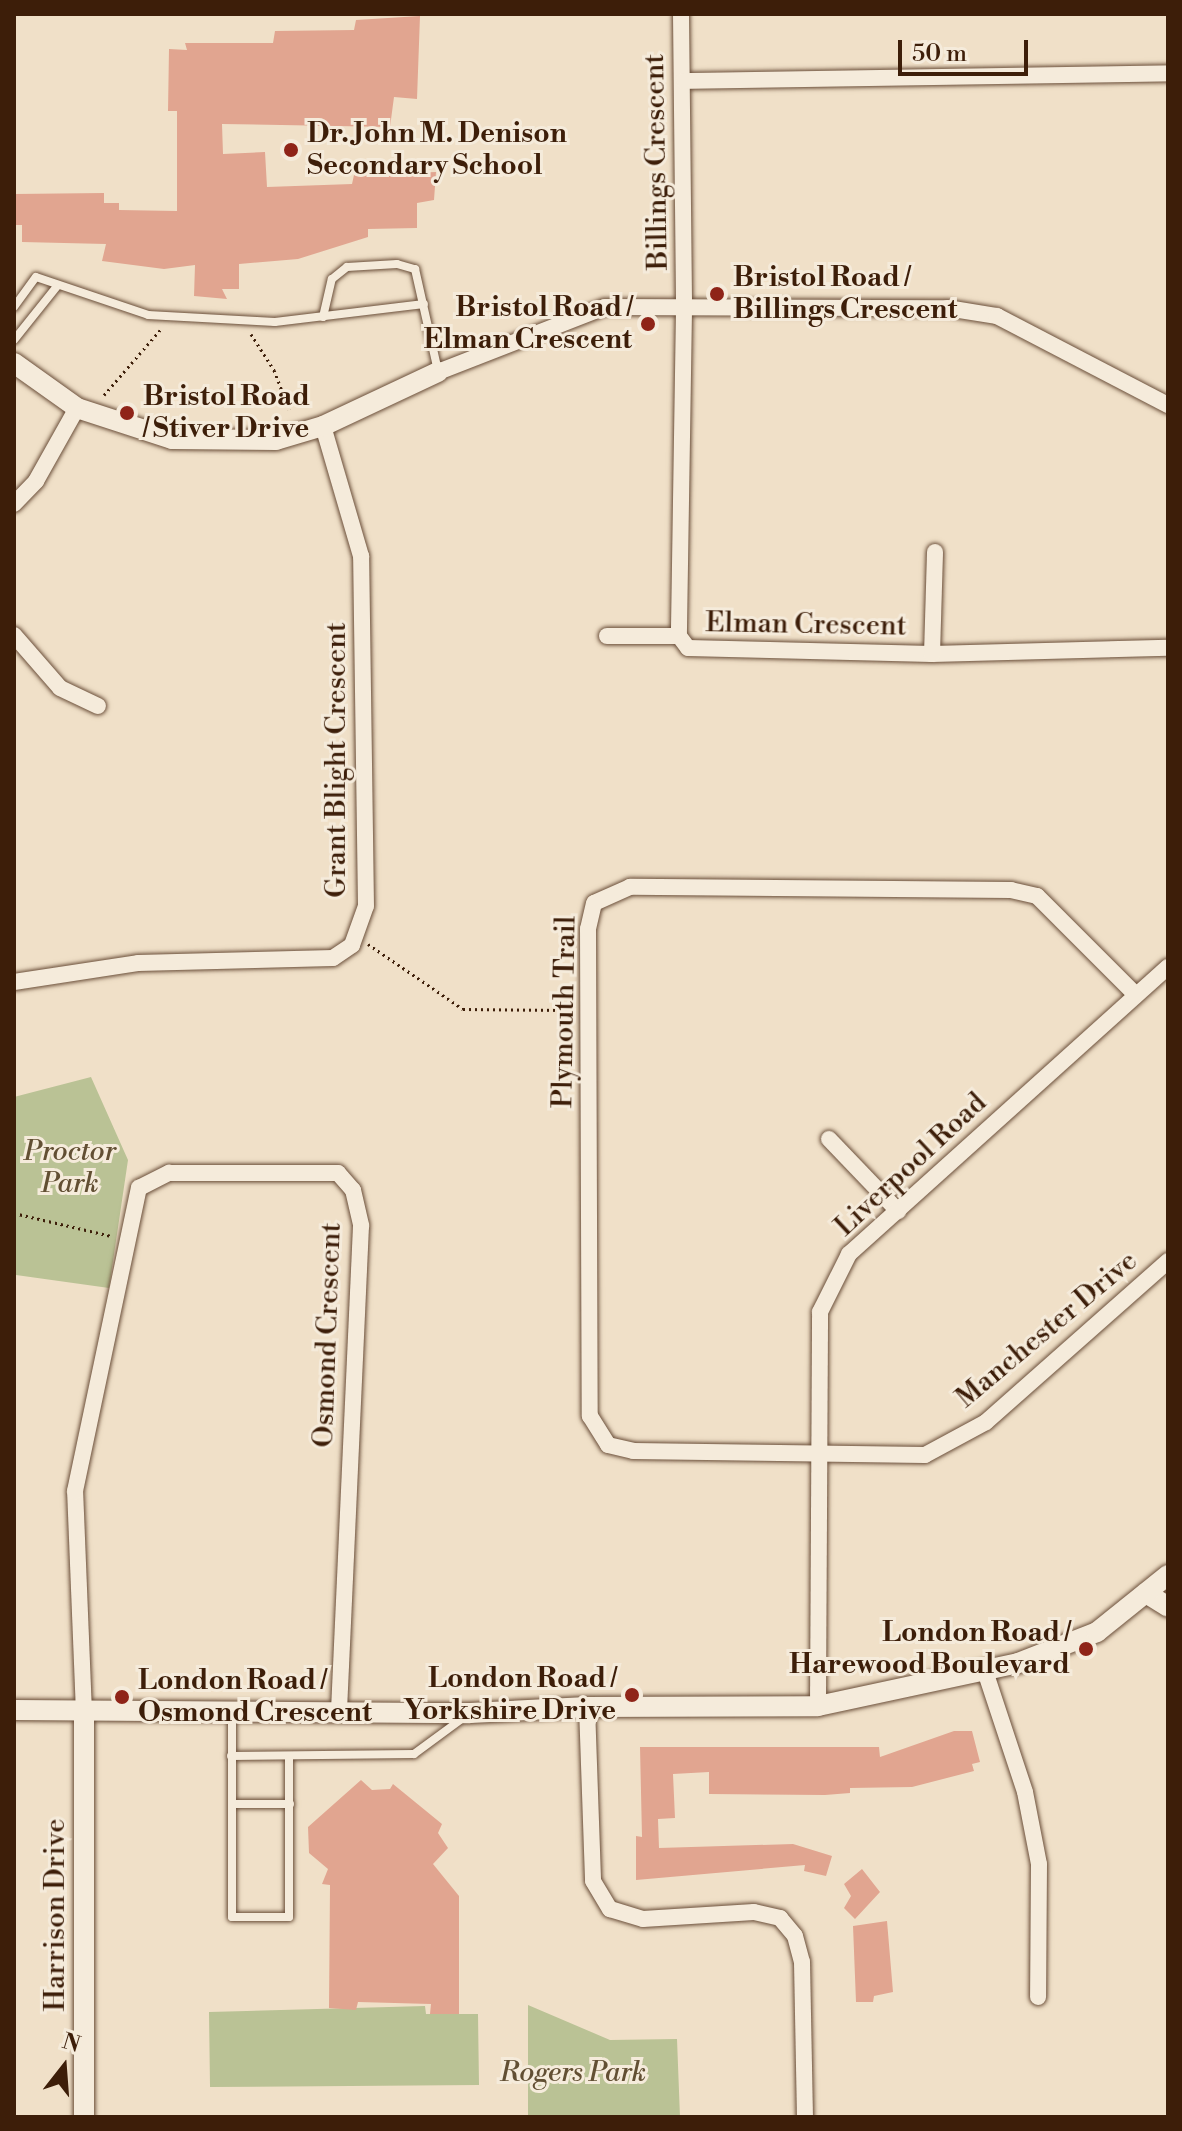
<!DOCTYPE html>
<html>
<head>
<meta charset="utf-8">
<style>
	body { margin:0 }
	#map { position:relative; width:1182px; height:2131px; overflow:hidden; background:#f0e0c8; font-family:"Libre Bodoni",serif }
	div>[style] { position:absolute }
	.green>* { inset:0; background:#bac295 }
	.building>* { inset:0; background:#e1a590 }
	.path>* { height:3px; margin-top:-1.5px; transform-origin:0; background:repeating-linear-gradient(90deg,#3d1e09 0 2px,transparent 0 6px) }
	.roads { filter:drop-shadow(0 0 2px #6a4e39) drop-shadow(0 0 2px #6a4e39) }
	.service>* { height:8px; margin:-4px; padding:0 4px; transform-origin:4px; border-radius:4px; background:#f5ebdb }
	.minor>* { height:16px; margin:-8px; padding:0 8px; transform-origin:8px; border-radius:8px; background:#f5ebdb }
	.tertiary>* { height:20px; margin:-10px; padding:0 10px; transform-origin:10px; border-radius:10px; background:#f5ebdb }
	.dots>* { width:22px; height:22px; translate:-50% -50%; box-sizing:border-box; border:4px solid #f5ebdb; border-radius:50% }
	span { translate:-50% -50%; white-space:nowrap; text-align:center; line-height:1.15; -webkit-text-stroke:6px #f5ebdb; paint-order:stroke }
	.poi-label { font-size:28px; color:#3d1e09; font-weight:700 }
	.left { translate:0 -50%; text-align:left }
	.right { translate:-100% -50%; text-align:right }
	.street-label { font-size:28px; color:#3d1e09 }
	.park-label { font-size:28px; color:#624f33; font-style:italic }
	.frame { position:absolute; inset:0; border:16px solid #3d1e09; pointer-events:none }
	.north { position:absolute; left:24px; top:2027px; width:80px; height:80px; -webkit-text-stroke:6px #f5ebdb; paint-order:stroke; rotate:17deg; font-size:22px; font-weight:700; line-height:32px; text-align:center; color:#3d1e09 }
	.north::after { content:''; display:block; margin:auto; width:28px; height:36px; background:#3d1e09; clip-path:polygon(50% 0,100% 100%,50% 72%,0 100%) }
	.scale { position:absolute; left:898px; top:40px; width:130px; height:36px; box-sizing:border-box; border:4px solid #3d1e09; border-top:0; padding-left:10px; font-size:24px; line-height:28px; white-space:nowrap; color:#3d1e09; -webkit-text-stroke:6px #f5ebdb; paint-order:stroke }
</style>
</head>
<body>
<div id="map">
	<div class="green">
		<i style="clip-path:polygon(91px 1077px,128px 1160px,109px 1288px,16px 1275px,14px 1280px,14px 1097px)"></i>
		<i style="clip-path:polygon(528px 2005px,610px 2040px,677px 2039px,680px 2117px,528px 2117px)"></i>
		<i style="clip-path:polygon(425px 2006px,426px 2014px,478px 2014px,479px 2085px,210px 2087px,209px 2012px)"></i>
	</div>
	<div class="building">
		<i style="clip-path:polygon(420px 16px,417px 99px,394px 97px,390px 127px,222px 124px,223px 154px,265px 152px,267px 187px,352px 184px,354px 175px,436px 172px,434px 200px,417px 203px,417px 228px,368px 229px,368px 237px,298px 259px,239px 264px,239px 289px,222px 289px,227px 299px,194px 296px,195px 265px,164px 269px,102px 261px,106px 244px,22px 242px,22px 225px,14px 225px,14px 194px,104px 193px,104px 203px,119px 203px,119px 210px,177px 211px,177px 111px,168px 111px,169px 49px,187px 50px,185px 43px,273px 43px,275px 31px,354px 30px,356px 20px)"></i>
		<i style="clip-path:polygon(954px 1731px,972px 1731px,980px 1762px,972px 1764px,974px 1771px,912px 1787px,850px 1788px,850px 1793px,825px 1795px,709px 1794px,709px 1772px,673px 1774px,675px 1818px,658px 1819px,659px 1848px,793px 1844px,832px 1856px,826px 1876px,804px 1871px,805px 1865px,636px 1880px,636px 1836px,642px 1837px,640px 1747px,879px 1747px,880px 1757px)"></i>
		<i style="clip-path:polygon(361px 1780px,372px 1790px,390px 1789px,393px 1784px,442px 1824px,438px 1833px,448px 1848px,433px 1864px,459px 1896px,459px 2014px,430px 2014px,431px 2004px,358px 2002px,356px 2010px,329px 2008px,330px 1885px,322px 1884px,328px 1869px,309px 1853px,308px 1827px)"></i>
		<i style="clip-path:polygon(862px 1869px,880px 1892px,855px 1919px,844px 1908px,851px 1896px,844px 1884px)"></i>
		<i style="clip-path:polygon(887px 1921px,893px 1992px,874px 1996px,873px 2002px,856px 2002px,853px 1926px)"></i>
	</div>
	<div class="path">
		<i style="left:251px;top:334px;width:43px;rotate:57.4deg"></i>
		<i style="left:274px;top:370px;width:42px;rotate:69deg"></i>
		<i style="left:104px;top:395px;width:87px;rotate:-49.2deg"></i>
		<i style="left:368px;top:944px;width:115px;rotate:34.4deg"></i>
		<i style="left:463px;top:1009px;width:109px;rotate:0.5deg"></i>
		<i style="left:14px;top:1213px;width:100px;rotate:13.3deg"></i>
	</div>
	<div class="roads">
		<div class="service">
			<i style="left:14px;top:307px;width:37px;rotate:-54deg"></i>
			<i style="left:36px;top:277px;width:118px;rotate:18.7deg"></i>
			<i style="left:148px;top:315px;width:127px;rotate:3.2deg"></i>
			<i style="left:275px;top:322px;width:150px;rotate:-6.9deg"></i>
			<i style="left:323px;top:317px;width:39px;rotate:-77deg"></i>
			<i style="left:332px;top:279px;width:19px;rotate:-39deg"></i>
			<i style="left:347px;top:267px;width:50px;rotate:-3.4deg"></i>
			<i style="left:397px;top:264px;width:19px;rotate:16deg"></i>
			<i style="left:415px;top:269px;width:105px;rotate:77.3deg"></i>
			<i style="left:14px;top:340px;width:70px;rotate:-51.3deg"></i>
			<i style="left:232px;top:1712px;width:205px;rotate:90deg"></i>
			<i style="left:232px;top:1917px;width:57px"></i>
			<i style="left:289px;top:1917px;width:161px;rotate:-90deg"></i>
			<i style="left:231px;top:1756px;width:183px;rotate:-0.6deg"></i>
			<i style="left:414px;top:1754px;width:61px;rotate:-36.3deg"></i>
			<i style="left:232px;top:1804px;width:58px"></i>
		</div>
		<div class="minor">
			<i style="left:681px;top:14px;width:296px;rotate:89.4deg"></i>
			<i style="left:684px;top:310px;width:326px;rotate:90.9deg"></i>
			<i style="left:679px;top:636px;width:15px;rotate:53deg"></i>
			<i style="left:688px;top:648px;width:244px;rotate:1.4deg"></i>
			<i style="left:932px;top:654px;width:236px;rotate:-1.5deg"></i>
			<i style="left:684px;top:81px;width:484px;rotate:-0.9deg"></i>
			<i style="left:438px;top:372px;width:179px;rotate:-21.3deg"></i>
			<i style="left:605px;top:307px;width:342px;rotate:0.2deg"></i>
			<i style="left:947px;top:308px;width:51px;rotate:9.1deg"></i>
			<i style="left:997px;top:316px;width:193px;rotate:27.5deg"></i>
			<i style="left:14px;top:504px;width:32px;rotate:-46deg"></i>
			<i style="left:36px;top:481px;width:84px;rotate:-60.7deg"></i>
			<i style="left:14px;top:635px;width:70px;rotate:49deg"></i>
			<i style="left:60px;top:688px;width:42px;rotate:25.3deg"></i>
			<i style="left:607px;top:636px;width:72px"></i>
			<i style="left:932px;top:654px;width:102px;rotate:-88.3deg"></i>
			<i style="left:14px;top:982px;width:125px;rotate:-8.7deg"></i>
			<i style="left:138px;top:963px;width:195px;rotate:-1.5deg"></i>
			<i style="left:333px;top:958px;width:23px;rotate:-34deg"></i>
			<i style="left:352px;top:945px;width:41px;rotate:-70.3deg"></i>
			<i style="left:366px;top:906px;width:350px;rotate:-90.8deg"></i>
			<i style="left:361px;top:556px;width:135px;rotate:-106.3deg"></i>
			<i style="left:1136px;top:995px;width:140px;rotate:-135deg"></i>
			<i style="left:1037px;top:896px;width:27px;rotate:-167deg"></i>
			<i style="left:1011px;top:890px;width:381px;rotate:-179.5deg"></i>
			<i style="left:630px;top:887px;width:39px;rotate:156deg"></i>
			<i style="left:594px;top:903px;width:27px;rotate:103deg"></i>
			<i style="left:588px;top:929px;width:487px;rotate:89.8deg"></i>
			<i style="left:590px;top:1416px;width:34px;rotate:58deg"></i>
			<i style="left:608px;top:1445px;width:26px;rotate:13deg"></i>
			<i style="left:633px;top:1451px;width:292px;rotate:0.8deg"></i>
			<i style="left:925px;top:1455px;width:69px;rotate:-28.4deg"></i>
			<i style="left:986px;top:1422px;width:243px;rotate:-41.5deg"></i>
			<i style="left:829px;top:1139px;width:100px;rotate:46.2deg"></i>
			<i style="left:985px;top:1671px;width:127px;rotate:71.7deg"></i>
			<i style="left:1025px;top:1792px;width:73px;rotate:79deg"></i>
			<i style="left:1039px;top:1864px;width:133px;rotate:90.4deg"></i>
			<i style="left:818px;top:1706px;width:394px;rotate:-89.7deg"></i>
			<i style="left:820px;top:1312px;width:65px;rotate:-63.4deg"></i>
			<i style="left:849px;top:1254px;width:429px;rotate:-42deg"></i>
			<i style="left:587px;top:1707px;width:174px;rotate:88deg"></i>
			<i style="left:593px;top:1881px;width:33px;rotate:59deg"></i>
			<i style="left:610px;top:1909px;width:34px;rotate:17deg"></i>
			<i style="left:643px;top:1919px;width:111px;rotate:-3.6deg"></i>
			<i style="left:754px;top:1912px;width:27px;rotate:13deg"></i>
			<i style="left:780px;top:1918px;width:23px;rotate:50deg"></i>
			<i style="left:795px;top:1936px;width:27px;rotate:75deg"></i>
			<i style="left:802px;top:1962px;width:155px;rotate:88.9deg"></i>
			<i style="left:84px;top:1713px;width:222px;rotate:-92.3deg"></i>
			<i style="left:75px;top:1491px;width:310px;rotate:-78.1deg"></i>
			<i style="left:139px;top:1188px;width:34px;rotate:-27deg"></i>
			<i style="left:169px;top:1173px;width:169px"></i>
			<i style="left:338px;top:1173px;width:23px;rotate:49deg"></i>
			<i style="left:353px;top:1190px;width:37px;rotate:77deg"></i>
			<i style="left:361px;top:1226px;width:484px;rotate:92.6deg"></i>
		</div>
		<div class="tertiary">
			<i style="left:14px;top:363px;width:77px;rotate:35.5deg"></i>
			<i style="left:77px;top:408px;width:100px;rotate:18.1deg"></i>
			<i style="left:172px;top:439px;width:104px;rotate:0.6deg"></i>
			<i style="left:276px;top:440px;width:49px;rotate:-16.6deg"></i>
			<i style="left:323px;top:426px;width:127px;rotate:-25.2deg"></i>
			<i style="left:1146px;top:1593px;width:26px;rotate:32deg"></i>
			<i style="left:14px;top:1710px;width:456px;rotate:0.4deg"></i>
			<i style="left:470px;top:1713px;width:117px;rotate:-2.9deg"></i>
			<i style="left:587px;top:1707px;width:231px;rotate:-0.2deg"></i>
			<i style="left:818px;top:1706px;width:205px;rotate:-12.1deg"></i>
			<i style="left:1018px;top:1663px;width:85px;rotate:-21.4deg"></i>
			<i style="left:1097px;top:1632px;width:91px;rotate:-38.8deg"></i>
			<i style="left:84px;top:1713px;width:404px;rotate:90deg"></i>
		</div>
	</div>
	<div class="dots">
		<i style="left:291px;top:150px;background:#8f2418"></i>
		<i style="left:717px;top:294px;background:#8f2418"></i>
		<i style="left:648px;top:324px;background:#8f2418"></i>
		<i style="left:127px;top:413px;background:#8f2418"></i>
		<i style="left:1086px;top:1649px;background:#8f2418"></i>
		<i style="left:632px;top:1695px;background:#8f2418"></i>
		<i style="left:122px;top:1697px;background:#8f2418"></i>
	</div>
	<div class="poi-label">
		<span class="left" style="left:307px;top:150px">Dr. John M. Denison<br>Secondary School</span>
		<span class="left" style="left:733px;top:294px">Bristol Road /<br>Billings Crescent</span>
		<span class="right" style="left:632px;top:324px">Bristol Road /<br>Elman Crescent</span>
		<span class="left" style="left:143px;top:413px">Bristol Road<br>/ Stiver Drive</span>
		<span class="right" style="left:1070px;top:1649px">London Road /<br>Harewood Boulevard</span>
		<span class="right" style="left:616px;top:1695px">London Road /<br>Yorkshire Drive</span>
		<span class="left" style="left:138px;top:1697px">London Road /<br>Osmond Crescent</span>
	</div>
	<div class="street-label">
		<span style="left:657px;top:162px;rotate:-91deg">Billings Crescent</span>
		<span style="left:806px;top:625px;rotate:1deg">Elman Crescent</span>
		<span style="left:337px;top:760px;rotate:-90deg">Grant Blight Crescent</span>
		<span style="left:565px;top:1012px;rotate:-89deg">Plymouth Trail</span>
		<span style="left:911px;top:1165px;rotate:-43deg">Liverpool Road</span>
		<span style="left:1047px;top:1330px;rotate:-40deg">Manchester Drive</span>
		<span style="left:328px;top:1335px;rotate:-88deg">Osmond Crescent</span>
		<span style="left:56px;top:1915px;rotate:-90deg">Harrison Drive</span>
	</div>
	<div class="park-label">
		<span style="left:70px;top:1168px">Proctor<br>Park</span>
		<span style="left:573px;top:2073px">Rogers Park</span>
	</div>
	<div class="frame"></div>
	<div class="north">N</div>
	<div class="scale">50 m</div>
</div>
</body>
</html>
